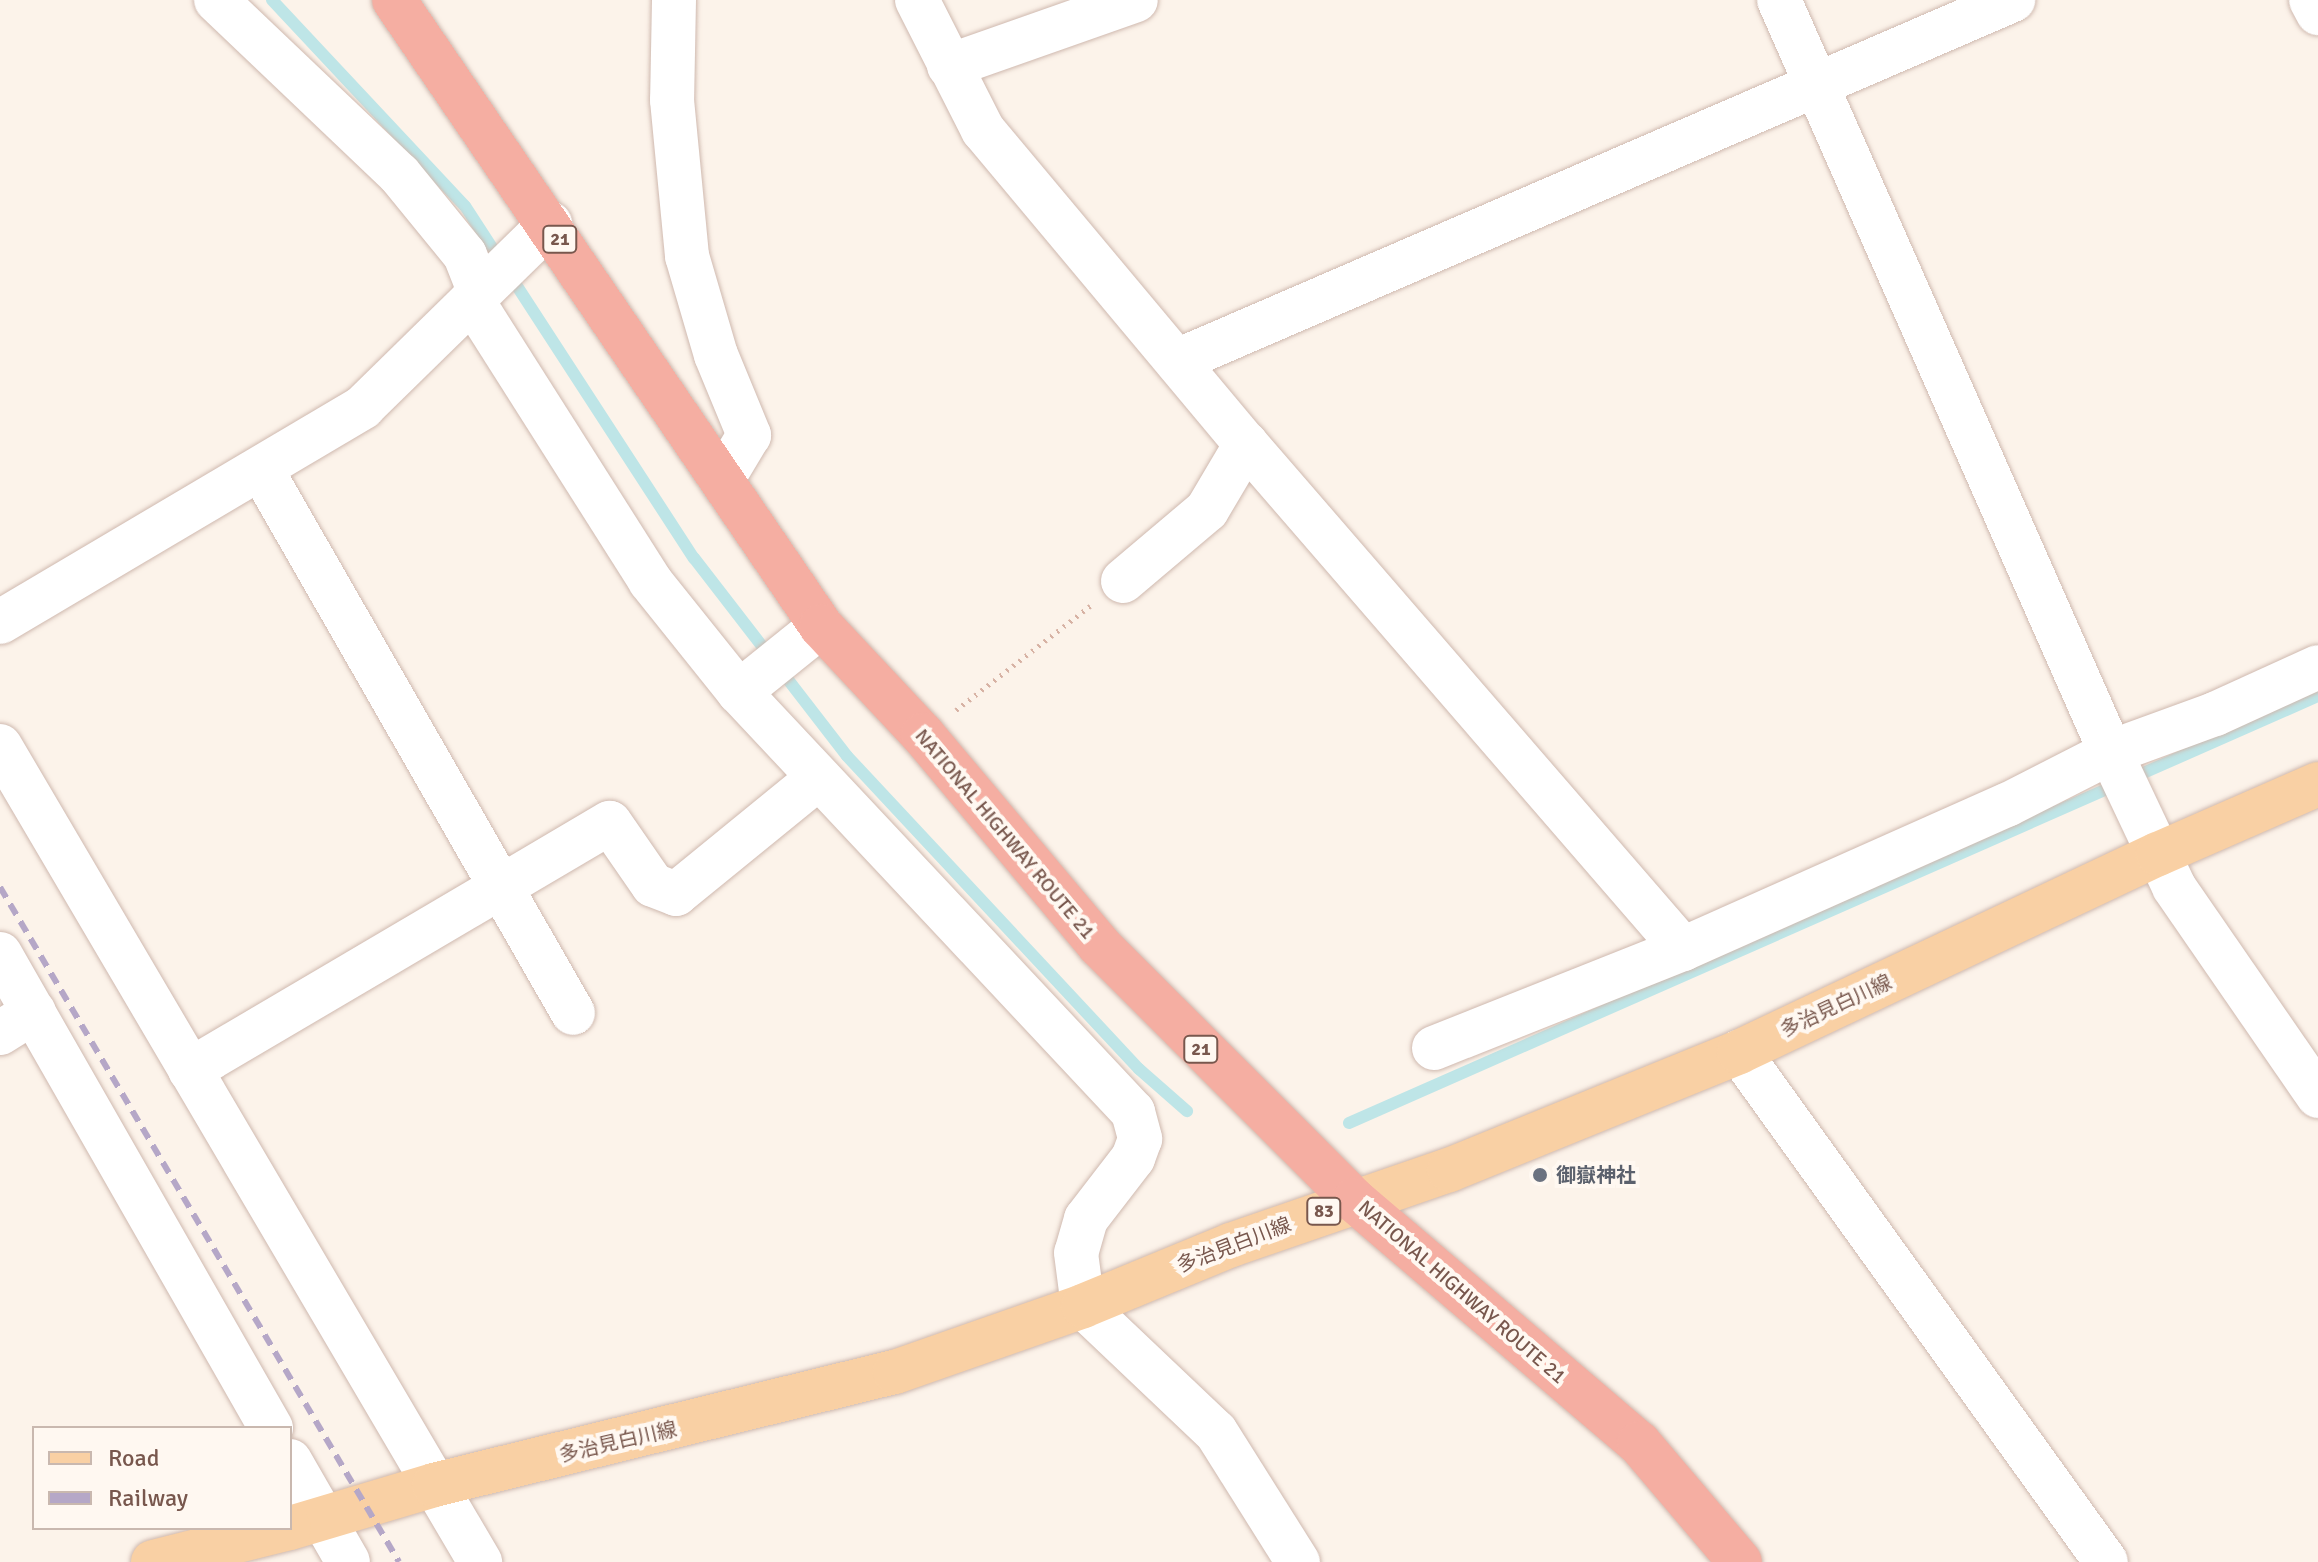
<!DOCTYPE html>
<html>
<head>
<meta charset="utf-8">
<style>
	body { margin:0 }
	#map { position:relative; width:2318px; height:1562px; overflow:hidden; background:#fcf3ea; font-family:Signika,"Noto Sans JP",sans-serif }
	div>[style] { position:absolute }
	.stream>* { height:12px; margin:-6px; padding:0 6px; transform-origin:6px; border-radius:6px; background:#bee5e7 }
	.path>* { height:5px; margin-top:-2.5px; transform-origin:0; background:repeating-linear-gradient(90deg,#d7b2a4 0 2px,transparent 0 8px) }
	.roads { filter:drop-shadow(0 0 2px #cfb9af) drop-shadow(0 0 2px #cfb9af) }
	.street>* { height:44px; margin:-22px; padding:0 22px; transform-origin:22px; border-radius:22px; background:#fff }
	.primary>* { height:44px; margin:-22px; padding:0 22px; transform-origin:22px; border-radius:22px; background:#f9d0a4 }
	.highway>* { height:44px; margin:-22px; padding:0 22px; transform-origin:22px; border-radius:22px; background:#f5aea2 }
	.rail>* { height:6px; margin-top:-3px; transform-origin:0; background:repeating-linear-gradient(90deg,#b5a7c7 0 12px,transparent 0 20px) }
	.dots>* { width:22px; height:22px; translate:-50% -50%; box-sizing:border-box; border:4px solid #fff8f1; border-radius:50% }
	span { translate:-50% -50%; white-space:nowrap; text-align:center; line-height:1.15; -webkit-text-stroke:8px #fff8f1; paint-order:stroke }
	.shield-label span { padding:2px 6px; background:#fff8f1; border:2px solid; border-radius:6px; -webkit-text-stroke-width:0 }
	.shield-label { font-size:18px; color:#78574d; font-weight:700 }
	.street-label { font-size:20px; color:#78574d }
	.worship-label { font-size:20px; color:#5b616d; font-weight:700 }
	.left { translate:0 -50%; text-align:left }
	.legend { position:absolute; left:32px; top:1426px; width:260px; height:104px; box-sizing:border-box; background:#fff8f1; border:2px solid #c9b8af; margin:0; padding:10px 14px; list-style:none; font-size:24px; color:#78574d }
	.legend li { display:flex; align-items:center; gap:16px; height:40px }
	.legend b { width:40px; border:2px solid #c9b8af }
</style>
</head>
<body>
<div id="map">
	<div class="stream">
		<i style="left:272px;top:0;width:282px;rotate:46.9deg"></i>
		<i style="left:465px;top:206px;width:420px;rotate:57deg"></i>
		<i style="left:694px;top:558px;width:250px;rotate:52.3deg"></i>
		<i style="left:847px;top:756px;width:428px;rotate:47deg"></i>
		<i style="left:1139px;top:1069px;width:64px;rotate:41.2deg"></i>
		<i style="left:1349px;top:1123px;width:1059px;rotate:-23.78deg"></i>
	</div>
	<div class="path">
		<i style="left:956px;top:710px;width:170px;rotate:-37.8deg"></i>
	</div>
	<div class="roads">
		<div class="street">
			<i style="left:216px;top:0;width:253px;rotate:43.6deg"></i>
			<i style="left:399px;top:174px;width:104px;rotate:50.8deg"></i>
			<i style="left:465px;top:255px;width:41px;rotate:68.5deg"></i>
			<i style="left:674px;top:0;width:100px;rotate:91.1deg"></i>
			<i style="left:672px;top:100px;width:157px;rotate:84.5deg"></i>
			<i style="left:687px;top:256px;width:103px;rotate:73.7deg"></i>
			<i style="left:716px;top:355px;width:87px;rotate:67.6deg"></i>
			<i style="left:749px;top:435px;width:52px;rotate:121deg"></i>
			<i style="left:917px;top:0;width:146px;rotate:63.1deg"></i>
			<i style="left:983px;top:130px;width:410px;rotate:50.1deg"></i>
			<i style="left:1246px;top:444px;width:668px;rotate:49.13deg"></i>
			<i style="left:1779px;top:0;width:833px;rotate:66.21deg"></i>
			<i style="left:2115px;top:762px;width:138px;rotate:64.7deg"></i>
			<i style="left:2174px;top:887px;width:254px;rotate:55.4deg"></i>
			<i style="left:2311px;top:0;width:15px;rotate:62deg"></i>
			<i style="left:949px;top:66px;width:198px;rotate:-19.4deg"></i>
			<i style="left:472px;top:300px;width:333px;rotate:57.6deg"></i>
			<i style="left:650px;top:581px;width:142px;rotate:51.3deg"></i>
			<i style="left:739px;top:692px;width:576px;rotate:46.83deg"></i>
			<i style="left:1133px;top:1112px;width:28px;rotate:75deg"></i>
			<i style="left:1140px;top:1139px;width:20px;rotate:110deg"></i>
			<i style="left:1133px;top:1158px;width:77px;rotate:127.6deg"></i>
			<i style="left:1086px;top:1219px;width:35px;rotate:106deg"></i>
			<i style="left:1076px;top:1253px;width:53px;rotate:82.5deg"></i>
			<i style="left:1083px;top:1306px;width:183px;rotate:43.5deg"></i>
			<i style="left:1216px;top:1432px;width:154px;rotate:57.8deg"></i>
			<i style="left:1177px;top:361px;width:911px;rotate:-23.36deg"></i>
			<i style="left:261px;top:469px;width:627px;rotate:60.16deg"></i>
			<i style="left:1123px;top:581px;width:110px;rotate:-40.2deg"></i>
			<i style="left:1207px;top:510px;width:77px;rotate:-59.4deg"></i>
			<i style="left:0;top:622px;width:422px;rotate:-30.6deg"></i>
			<i style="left:363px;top:407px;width:262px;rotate:-44.4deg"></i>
			<i style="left:739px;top:692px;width:105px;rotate:-38.8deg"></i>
			<i style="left:0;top:746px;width:947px;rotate:59.53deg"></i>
			<i style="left:0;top:954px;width:546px;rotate:60.24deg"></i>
			<i style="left:0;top:1033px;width:40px;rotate:-32deg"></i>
			<i style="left:1434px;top:1048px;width:268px;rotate:-21.7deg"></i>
			<i style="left:1683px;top:949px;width:355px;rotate:-24deg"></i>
			<i style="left:2007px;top:805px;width:117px;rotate:-27deg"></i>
			<i style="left:2111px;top:752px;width:111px;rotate:-20.1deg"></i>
			<i style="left:2215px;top:714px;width:113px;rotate:-24.5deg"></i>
			<i style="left:1739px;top:1052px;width:628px;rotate:54.26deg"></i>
			<i style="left:190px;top:1070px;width:487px;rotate:-30.5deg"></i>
			<i style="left:610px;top:823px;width:75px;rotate:55.3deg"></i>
			<i style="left:653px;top:885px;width:25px;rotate:21deg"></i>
			<i style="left:676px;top:894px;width:183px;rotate:-39.2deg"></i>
			<i style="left:290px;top:1461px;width:116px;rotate:60.1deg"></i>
		</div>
		<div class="primary">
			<i style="left:290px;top:1528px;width:150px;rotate:-16.6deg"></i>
			<i style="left:434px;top:1485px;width:475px;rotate:-13.8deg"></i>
			<i style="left:895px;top:1372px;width:199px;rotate:-19.3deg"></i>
			<i style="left:1083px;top:1306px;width:160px;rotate:-22.4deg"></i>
			<i style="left:1231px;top:1245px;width:231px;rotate:-19deg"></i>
			<i style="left:1449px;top:1170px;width:313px;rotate:-22.1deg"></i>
			<i style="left:1739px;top:1052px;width:463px;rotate:-25.3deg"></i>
			<i style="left:2158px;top:854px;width:175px;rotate:-23.6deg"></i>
			<i style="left:153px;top:1562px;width:140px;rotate:-14deg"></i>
		</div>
		<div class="highway">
			<i style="left:394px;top:0;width:758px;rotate:55.7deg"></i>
			<i style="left:821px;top:626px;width:149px;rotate:46.9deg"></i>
			<i style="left:923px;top:735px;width:274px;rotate:50deg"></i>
			<i style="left:1099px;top:945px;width:361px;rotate:45deg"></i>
			<i style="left:1354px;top:1200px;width:375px;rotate:40.5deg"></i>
			<i style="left:1639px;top:1443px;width:156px;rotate:49.7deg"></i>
		</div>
	</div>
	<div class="rail">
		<i style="left:0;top:887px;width:784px;rotate:59.41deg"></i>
	</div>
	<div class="dots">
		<i style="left:1540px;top:1175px;background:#6b7280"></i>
	</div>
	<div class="shield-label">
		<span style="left:560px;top:239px">21</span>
		<span style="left:1201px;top:1049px">21</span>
		<span style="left:1324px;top:1211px">83</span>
	</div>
	<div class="street-label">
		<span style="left:1005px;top:834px;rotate:50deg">NATIONAL HIGHWAY ROUTE 21</span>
		<span style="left:1836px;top:1006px;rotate:-25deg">多治見白川線</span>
		<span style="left:1234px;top:1245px;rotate:-21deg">多治見白川線</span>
		<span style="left:1462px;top:1292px;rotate:41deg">NATIONAL HIGHWAY ROUTE 21</span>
		<span style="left:618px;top:1442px;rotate:-13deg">多治見白川線</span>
	</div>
	<div class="worship-label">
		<span class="left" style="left:1556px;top:1175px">御嶽神社</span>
	</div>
	<ul class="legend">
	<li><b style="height:10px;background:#f9d0a4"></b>Road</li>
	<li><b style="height:10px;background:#b5a7c7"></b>Railway</li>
	</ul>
</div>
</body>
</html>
